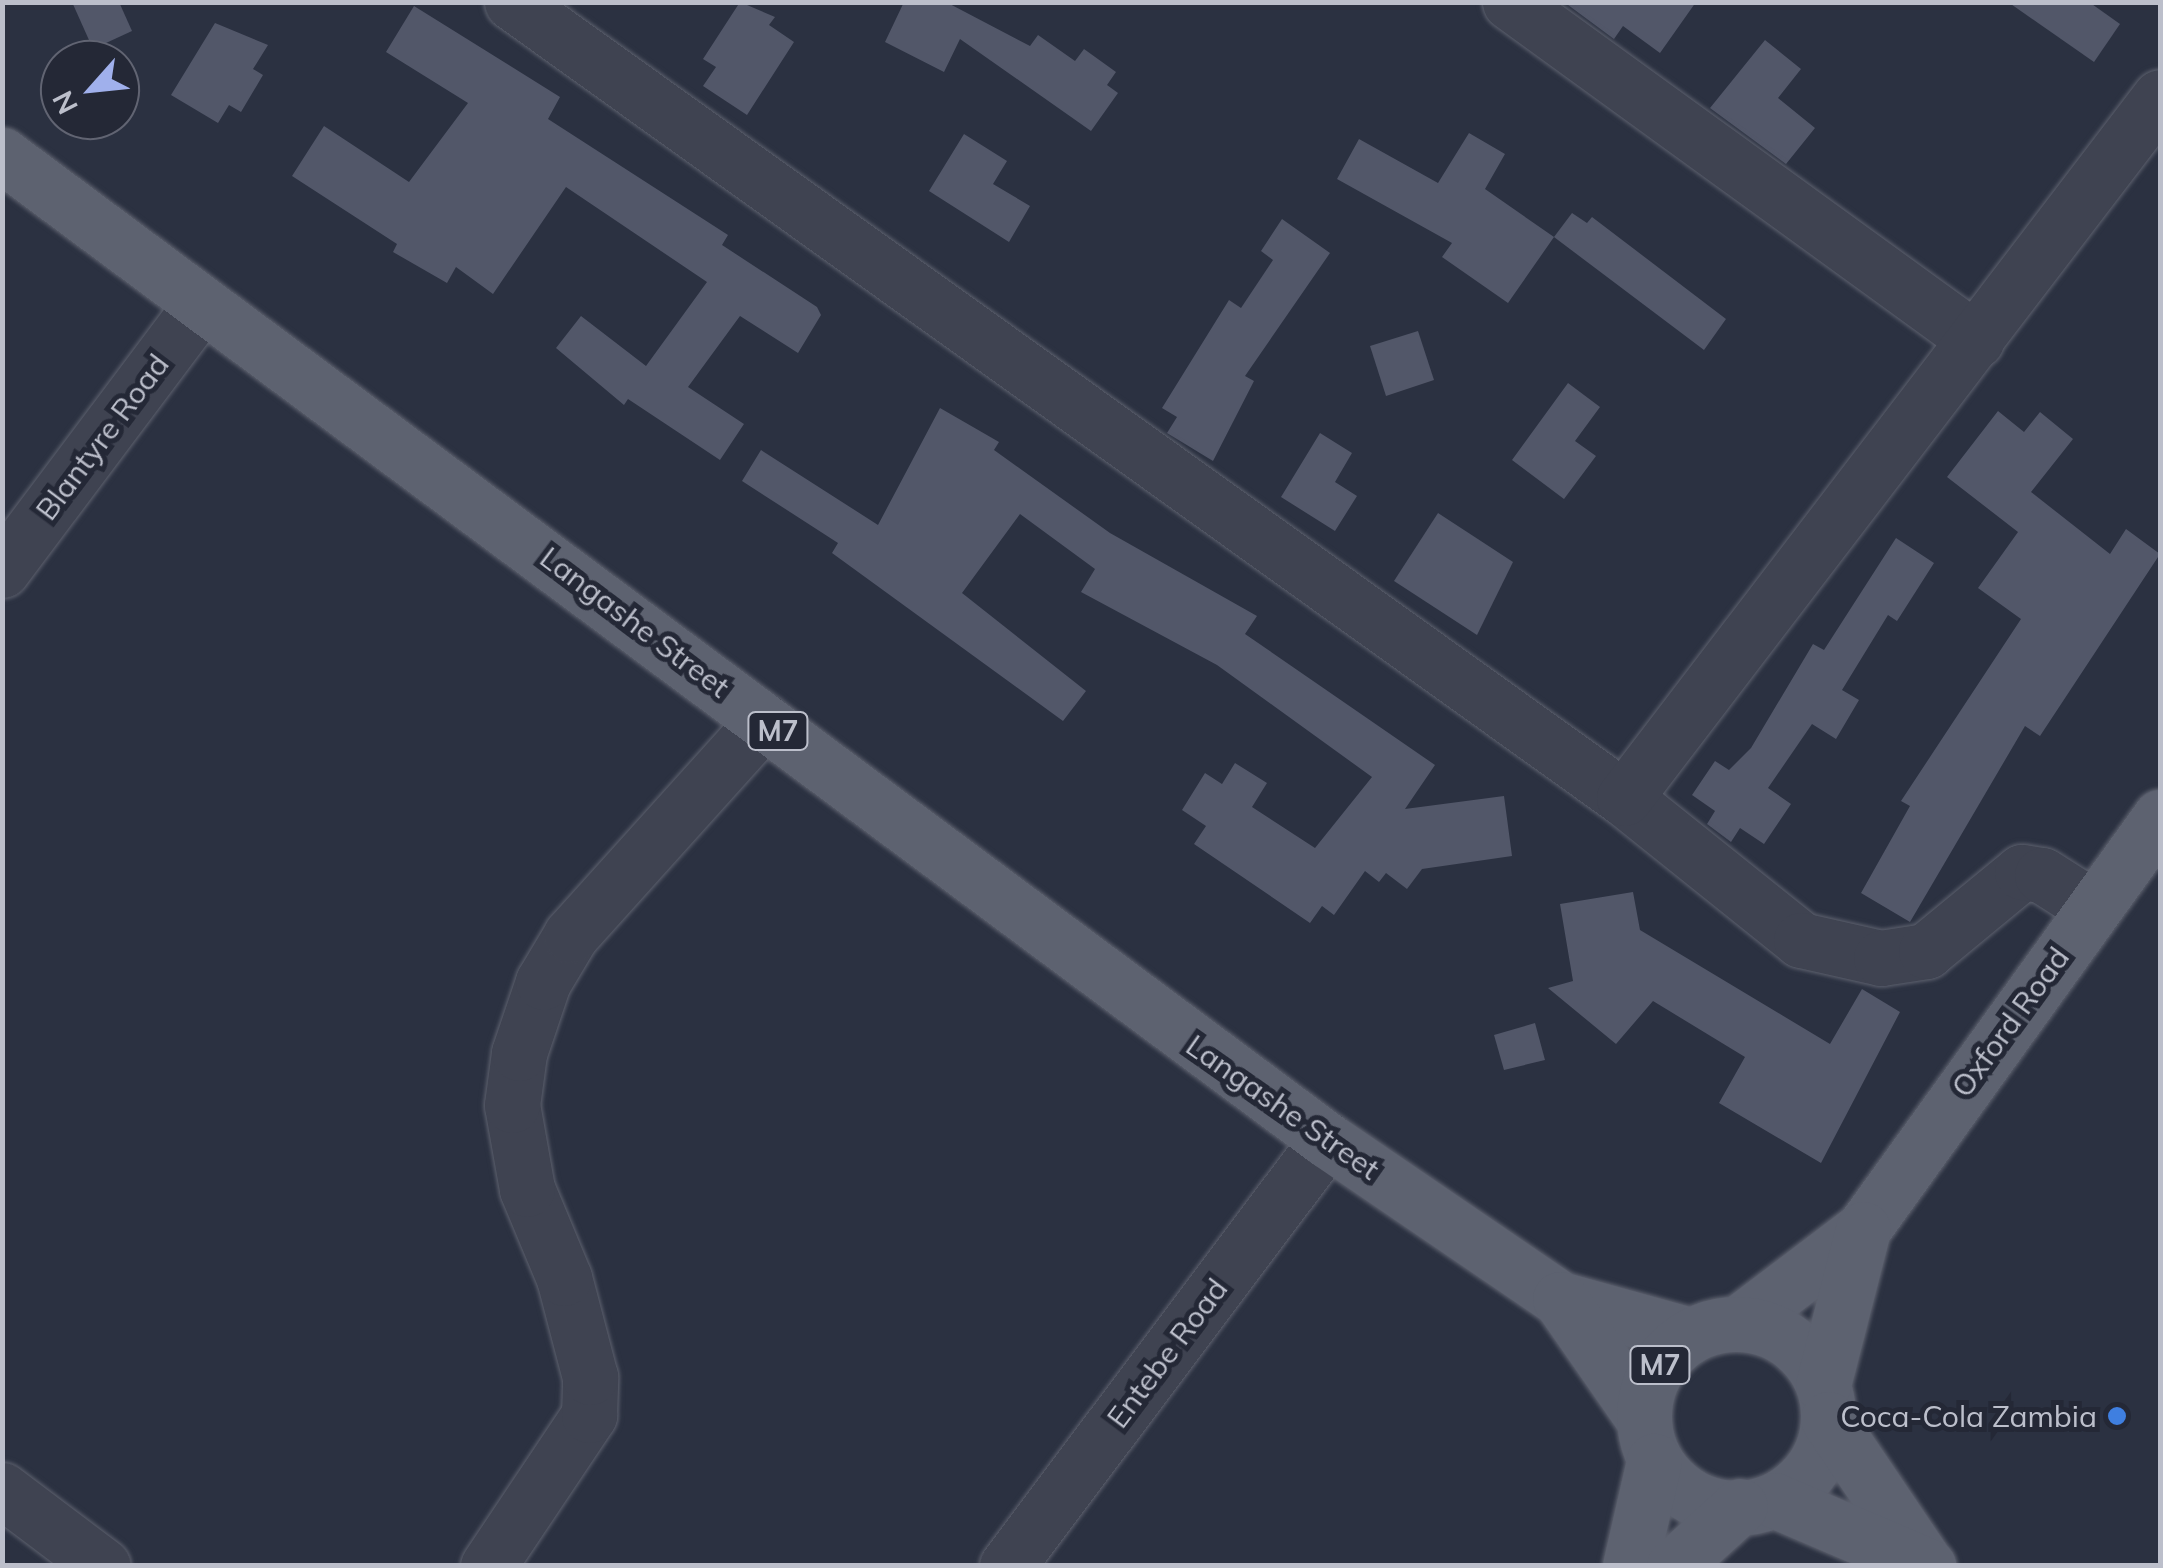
<!DOCTYPE html>
<html>
<head>
<meta charset="utf-8">
<style>
	body { margin:0 }
	#map { position:relative; width:2163px; height:1568px; overflow:hidden; background:#2b3141; font-family:Mulish,sans-serif }
	div>[style] { position:absolute }
	.building>* { inset:0; background:#525769 }
	.roads { filter:drop-shadow(0 0 2px #5d616e) drop-shadow(0 0 2px #5d616e) }
	.minor>* { height:55px; margin:-27.5px; padding:0 27.5px; transform-origin:27.5px; border-radius:27.5px; background:#3f4351 }
	.major>* { height:55px; margin:-27.5px; padding:0 27.5px; transform-origin:27.5px; border-radius:27.5px; background:#5d6270 }
	.major>.ring { margin:-27.5px; padding:0; box-sizing:content-box; background:none; border:55px solid #5d6270; border-radius:50% }
	.dots>* { width:28px; height:28px; translate:-50% -50%; box-sizing:border-box; border:5px solid #242836; border-radius:50% }
	span { translate:-50% -50%; white-space:nowrap; text-align:center; line-height:1.15; -webkit-text-stroke:10px #242836; paint-order:stroke }
	.shield-label span { padding:2px 8px; background:#242836; border:2px solid; border-radius:8px; -webkit-text-stroke-width:0 }
	.shield-label { font-size:28px; color:#bcbfcb; font-weight:700 }
	.street-label { font-size:30px; color:#bcbfcb }
	.poi-label { font-size:30px; color:#bcbfcb }
	.right { translate:-100% -50%; text-align:right }
	.frame { position:absolute; inset:0; border:5px solid #bcbfcb; pointer-events:none }
	.north { position:absolute; left:40px; top:40px; width:100px; height:100px; box-sizing:border-box; background:#242836; border:2px solid #616472; border-radius:50%; rotate:243deg; font-size:28px; font-weight:700; line-height:40px; text-align:center; color:#bcbfcb }
	.north::after { content:''; display:block; margin:auto; width:35px; height:45px; background:#a0b0ec; clip-path:polygon(50% 0,100% 100%,50% 72%,0 100%) }
</style>
</head>
<body>
<div id="map">
	<div class="building">
		<i style="clip-path:polygon(72px 2px,119px 2px,132px 31px,93px 49px)"></i>
		<i style="clip-path:polygon(740px 2px,775px 17px,769px 25px,794px 42px,747px 115px,703px 86px,716px 67px,703px 59px)"></i>
		<i style="clip-path:polygon(904px 2px,946px 2px,1030px 46px,1038px 35px,1075px 61px,1084px 49px,1116px 72px,1107px 85px,1118px 93px,1091px 131px,960px 39px,944px 72px,885px 42px)"></i>
		<i style="clip-path:polygon(1564px 2px,1696px 2px,1660px 53px,1623px 26px,1614px 39px)"></i>
		<i style="clip-path:polygon(2008px 2px,2089px 2px,2120px 24px,2094px 62px)"></i>
		<i style="clip-path:polygon(414px 6px,560px 97px,548px 119px,728px 235px,722px 245px,817px 307px,821px 315px,798px 353px,740px 316px,688px 387px,744px 424px,720px 460px,628px 399px,624px 405px,556px 348px,581px 316px,646px 366px,707px 282px,566px 187px,493px 294px,456px 267px,447px 283px,393px 252px,397px 244px,292px 176px,324px 126px,409px 182px,468px 103px,386px 52px)"></i>
		<i style="clip-path:polygon(215px 23px,268px 45px,253px 69px,263px 75px,241px 112px,229px 105px,218px 123px,171px 95px)"></i>
		<i style="clip-path:polygon(1765px 40px,1801px 69px,1778px 98px,1815px 128px,1786px 164px,1710px 108px)"></i>
		<i style="clip-path:polygon(1469px 133px,1505px 154px,1485px 189px,1554px 237px,1508px 303px,1442px 257px,1452px 243px,1337px 179px,1359px 139px,1438px 183px)"></i>
		<i style="clip-path:polygon(964px 134px,1007px 161px,993px 184px,1030px 206px,1009px 242px,929px 191px)"></i>
		<i style="clip-path:polygon(1572px 213px,1587px 223px,1592px 217px,1726px 319px,1704px 350px,1554px 237px)"></i>
		<i style="clip-path:polygon(1282px 219px,1330px 253px,1245px 376px,1254px 381px,1213px 461px,1167px 433px,1177px 417px,1162px 408px,1229px 300px,1241px 308px,1273px 260px,1261px 251px)"></i>
		<i style="clip-path:polygon(1418px 331px,1434px 380px,1386px 396px,1370px 346px)"></i>
		<i style="clip-path:polygon(1568px 383px,1600px 407px,1575px 441px,1596px 456px,1564px 499px,1512px 460px)"></i>
		<i style="clip-path:polygon(940px 408px,999px 442px,994px 450px,1110px 533px,1257px 616px,1245px 634px,1435px 765px,1405px 809px,1504px 796px,1512px 856px,1422px 869px,1407px 889px,1386px 873px,1379px 882px,1365px 871px,1334px 915px,1322px 906px,1310px 923px,1194px 844px,1206px 826px,1182px 810px,1205px 773px,1222px 784px,1235px 763px,1267px 783px,1252px 807px,1315px 848px,1372px 777px,1217px 665px,1081px 592px,1095px 569px,1020px 514px,962px 593px,1086px 691px,1063px 721px,832px 553px,838px 543px,742px 481px,761px 450px,878px 525px)"></i>
		<i style="clip-path:polygon(1998px 411px,2024px 432px,2040px 412px,2073px 439px,2031px 492px,2110px 554px,2126px 529px,2160px 554px,2040px 736px,2025px 726px,1910px 922px,1861px 893px,1910px 806px,1901px 801px,2021px 619px,1978px 588px,2018px 532px,1947px 477px)"></i>
		<i style="clip-path:polygon(1320px 433px,1352px 453px,1335px 482px,1357px 496px,1335px 531px,1281px 497px)"></i>
		<i style="clip-path:polygon(1438px 513px,1513px 562px,1477px 635px,1394px 581px)"></i>
		<i style="clip-path:polygon(1896px 538px,1934px 563px,1897px 621px,1888px 615px,1842px 690px,1859px 700px,1836px 739px,1812px 724px,1768px 788px,1791px 804px,1764px 844px,1740px 828px,1731px 842px,1707px 824px,1715px 811px,1692px 795px,1715px 761px,1729px 770px,1751px 748px,1813px 644px,1824px 650px)"></i>
		<i style="clip-path:polygon(1633px 892px,1640px 930px,1830px 1044px,1862px 989px,1900px 1012px,1821px 1163px,1719px 1103px,1745px 1057px,1653px 1001px,1616px 1044px,1548px 988px,1573px 981px,1560px 904px)"></i>
		<i style="clip-path:polygon(1535px 1023px,1545px 1060px,1504px 1070px,1494px 1035px)"></i>
	</div>
	<div class="roads">
		<div class="minor">
			<i style="left:512px;top:2px;width:1368px;rotate:35.6deg"></i>
			<i style="left:1624px;top:798px;width:227px;rotate:38.7deg"></i>
			<i style="left:1801px;top:940px;width:82px;rotate:12.7deg"></i>
			<i style="left:1881px;top:958px;width:46px;rotate:-8.8deg"></i>
			<i style="left:1926px;top:951px;width:124px;rotate:-39.5deg"></i>
			<i style="left:2022px;top:872px;width:20px;rotate:9deg"></i>
			<i style="left:2042px;top:875px;width:62px;rotate:32.4deg"></i>
			<i style="left:1510px;top:2px;width:576px;rotate:35.95deg"></i>
			<i style="left:2px;top:570px;width:331px;rotate:-53.1deg"></i>
			<i style="left:1624px;top:798px;width:882px;rotate:-52.6deg"></i>
			<i style="left:2px;top:1490px;width:126px;rotate:37deg"></i>
			<i style="left:488px;top:1566px;width:182px;rotate:-56.2deg"></i>
			<i style="left:589px;top:1415px;width:38px;rotate:-88deg"></i>
			<i style="left:590px;top:1377px;width:102px;rotate:-104.7deg"></i>
			<i style="left:564px;top:1278px;width:96px;rotate:-112.6deg"></i>
			<i style="left:527px;top:1189px;width:85px;rotate:-100.1deg"></i>
			<i style="left:512px;top:1105px;width:52px;rotate:-82.3deg"></i>
			<i style="left:519px;top:1053px;width:75px;rotate:-71.3deg"></i>
			<i style="left:543px;top:982px;width:55px;rotate:-59.2deg"></i>
			<i style="left:571px;top:935px;width:288px;rotate:-48deg"></i>
			<i style="left:1007px;top:1566px;width:533px;rotate:-53.09deg"></i>
		</div>
		<div class="major">
			<i style="left:2px;top:155px;width:1651px;rotate:36.63deg"></i>
			<i style="left:1327px;top:1140px;width:282px;rotate:34.3deg"></i>
			<i style="left:1560px;top:1299px;width:135px;rotate:15.5deg"></i>
			<i style="left:1560px;top:1299px;width:147px;rotate:55.2deg"></i>
			<i style="left:1739px;top:1323px;width:156px;rotate:-37.2deg"></i>
			<i style="left:1863px;top:1229px;width:508px;rotate:-54.21deg"></i>
			<i class="ring" style="left:1644px;top:1324px;width:129px;height:129px"></i>
			<i style="left:1823px;top:1385px;width:161px;rotate:-75.6deg"></i>
			<i style="left:1828px;top:1419px;width:174px;rotate:56deg"></i>
			<i style="left:1774px;top:1500px;width:168px;rotate:23.2deg"></i>
			<i style="left:1630px;top:1566px;width:108px;rotate:-77.1deg"></i>
			<i style="left:1674px;top:1566px;width:89px;rotate:-42.3deg"></i>
		</div>
	</div>
	<div class="dots">
		<i style="left:2117px;top:1416px;background:#3f7fe0"></i>
	</div>
	<div class="shield-label">
		<span style="left:778px;top:731px">M7</span>
		<span style="left:1660px;top:1365px">M7</span>
	</div>
	<div class="street-label">
		<span style="left:102px;top:437px;rotate:-53deg">Blantyre Road</span>
		<span style="left:635px;top:622px;rotate:37deg">Langashe Street</span>
		<span style="left:2010px;top:1022px;rotate:-54deg">Oxford Road</span>
		<span style="left:1283px;top:1107px;rotate:35deg">Langashe Street</span>
		<span style="left:1167px;top:1353px;rotate:-53deg">Entebe Road</span>
	</div>
	<div class="poi-label">
		<span class="right" style="left:2097px;top:1416px">Coca-Cola Zambia</span>
	</div>
	<div class="frame"></div>
	<div class="north">N</div>
</div>
</body>
</html>
